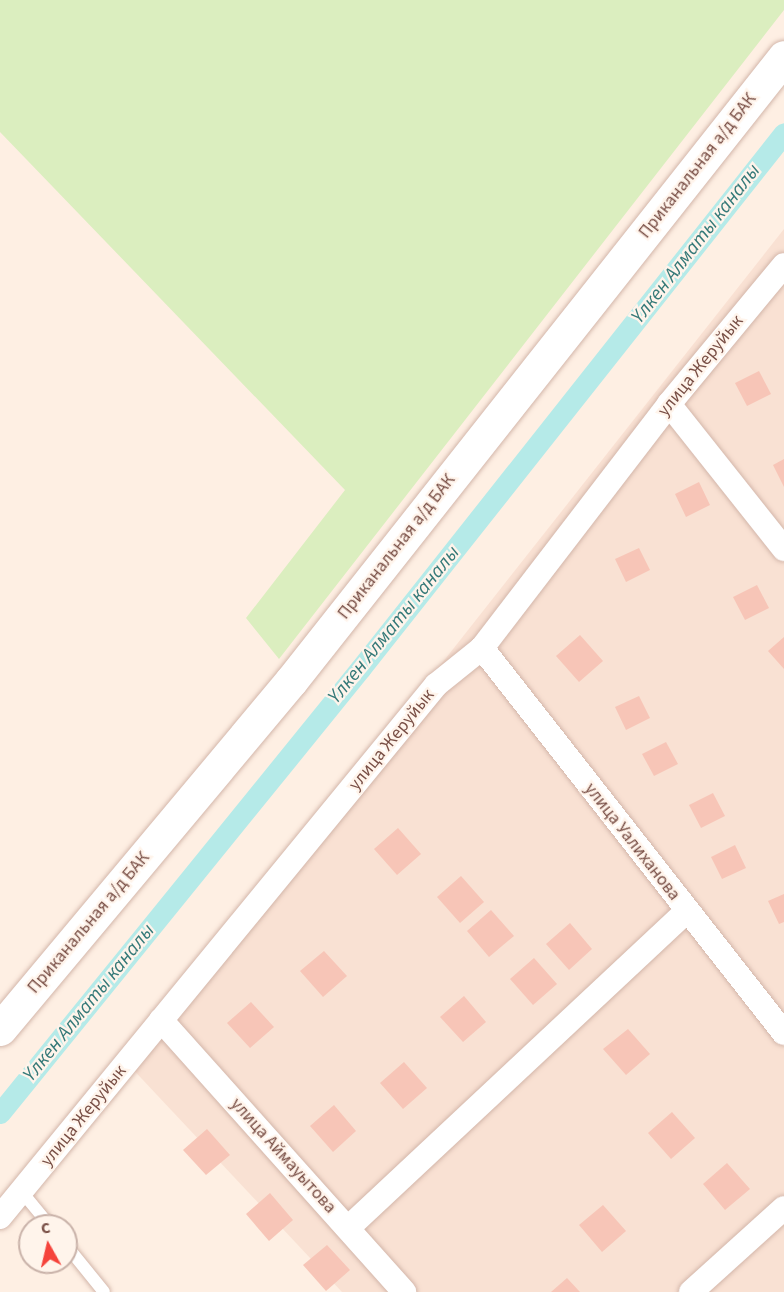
<!DOCTYPE html>
<html>
<head>
<meta charset="utf-8">
<style>
	body { margin:0 }
	#map { position:relative; width:784px; height:1292px; overflow:hidden; background:#feefe3; font-family:"Source Sans 3",sans-serif }
	div>[style] { position:absolute }
	.residential>* { inset:0; background:#f9e1d3 }
	.green>* { inset:0; background:#dbeebf }
	.canal>* { height:21px; margin:-10.5px; padding:0 10.5px; transform-origin:10.5px; border-radius:10.5px; background:#b5eae8 }
	.building>* { inset:0; background:#f7c5b7 }
	.roads { filter:drop-shadow(0 0 2px #d3b6aa) drop-shadow(0 0 2px #d3b6aa) }
	.lane>* { height:12px; margin:-6px; padding:0 6px; transform-origin:6px; border-radius:6px; background:#fff }
	.street>* { height:24px; margin:-12px; padding:0 12px; transform-origin:12px; border-radius:12px; background:#fff }
	.secondary>* { height:33px; margin:-16.5px; padding:0 16.5px; transform-origin:16.5px; border-radius:16.5px; background:#fff }
	span { translate:-50% -50%; white-space:nowrap; text-align:center; line-height:1.15; -webkit-text-stroke:4.5px #fff4eb; paint-order:stroke }
	.street-label { font-size:18px; color:#794f46 }
	.water-label { font-size:20px; color:#357978; font-style:italic }
	.north { position:absolute; left:18px; top:1214px; width:60px; height:60px; box-sizing:border-box; background:#fff4eb; border:2px solid #c9b2a9; border-radius:50%; rotate:352deg; font-size:16px; font-weight:700; line-height:24px; text-align:center; color:#794f46 }
	.north::after { content:''; display:block; margin:auto; width:21px; height:27px; background:#f5433b; clip-path:polygon(50% 0,100% 100%,50% 72%,0 100%) }
</style>
</head>
<body>
<div id="map">
	<div class="residential">
		<i style="clip-path:polygon(784px 229px,784px 1292px,342px 1292px,127px 1063px)"></i>
	</div>
	<div class="green">
		<i style="clip-path:polygon(0 0,784px 0,784px 10px,279px 659px,246px 618px,345px 490px,0 132px)"></i>
	</div>
	<div class="canal">
		<i style="left:0;top:1113px;width:572px;rotate:-50.96deg"></i>
		<i style="left:360px;top:669px;width:683px;rotate:-51.65deg"></i>
	</div>
	<div class="building">
		<i style="clip-path:polygon(759px 371px,771px 394px,747px 406px,735px 383px)"></i>
		<i style="clip-path:polygon(784px 459px,784px 487px,773px 465px)"></i>
		<i style="clip-path:polygon(699px 482px,710px 505px,686px 517px,675px 494px)"></i>
		<i style="clip-path:polygon(639px 548px,650px 570px,626px 582px,615px 559px)"></i>
		<i style="clip-path:polygon(757px 585px,769px 608px,745px 620px,733px 597px)"></i>
		<i style="clip-path:polygon(580px 635px,603px 661px,579px 682px,556px 656px)"></i>
		<i style="clip-path:polygon(784px 637px,784px 669px,768px 651px)"></i>
		<i style="clip-path:polygon(639px 696px,650px 718px,626px 730px,615px 707px)"></i>
		<i style="clip-path:polygon(666px 742px,678px 764px,654px 776px,642px 754px)"></i>
		<i style="clip-path:polygon(713px 793px,725px 816px,701px 828px,689px 805px)"></i>
		<i style="clip-path:polygon(398px 828px,421px 854px,397px 875px,374px 849px)"></i>
		<i style="clip-path:polygon(735px 845px,746px 868px,722px 879px,711px 857px)"></i>
		<i style="clip-path:polygon(461px 876px,484px 902px,460px 923px,437px 897px)"></i>
		<i style="clip-path:polygon(784px 894px,784px 922px,779px 924px,768px 901px)"></i>
		<i style="clip-path:polygon(491px 910px,514px 936px,489px 957px,467px 931px)"></i>
		<i style="clip-path:polygon(570px 923px,592px 949px,569px 970px,546px 944px)"></i>
		<i style="clip-path:polygon(324px 951px,347px 976px,323px 997px,300px 971px)"></i>
		<i style="clip-path:polygon(534px 958px,557px 984px,533px 1005px,510px 979px)"></i>
		<i style="clip-path:polygon(464px 996px,486px 1022px,463px 1042px,440px 1017px)"></i>
		<i style="clip-path:polygon(251px 1002px,274px 1027px,250px 1048px,227px 1023px)"></i>
		<i style="clip-path:polygon(628px 1029px,650px 1054px,626px 1075px,603px 1049px)"></i>
		<i style="clip-path:polygon(404px 1062px,427px 1088px,403px 1109px,380px 1083px)"></i>
		<i style="clip-path:polygon(334px 1105px,356px 1131px,333px 1152px,310px 1126px)"></i>
		<i style="clip-path:polygon(672px 1112px,695px 1138px,671px 1159px,648px 1133px)"></i>
		<i style="clip-path:polygon(207px 1129px,230px 1155px,206px 1175px,183px 1150px)"></i>
		<i style="clip-path:polygon(727px 1163px,750px 1189px,725px 1210px,703px 1184px)"></i>
		<i style="clip-path:polygon(270px 1193px,293px 1220px,269px 1241px,246px 1214px)"></i>
		<i style="clip-path:polygon(603px 1205px,626px 1231px,602px 1252px,579px 1225px)"></i>
		<i style="clip-path:polygon(327px 1245px,350px 1270px,326px 1291px,303px 1265px)"></i>
		<i style="clip-path:polygon(567px 1278px,580px 1292px,551px 1292px)"></i>
	</div>
	<div class="roads">
		<div class="lane">
			<i style="left:22px;top:1192px;width:44px;rotate:50.5deg"></i>
			<i style="left:66px;top:1245px;width:60px;rotate:51deg"></i>
		</div>
		<div class="street">
			<i style="left:669px;top:404px;width:185px;rotate:51.6deg"></i>
			<i style="left:482px;top:648px;width:489px;rotate:51.9deg"></i>
			<i style="left:161px;top:1020px;width:365px;rotate:48.2deg"></i>
			<i style="left:0;top:1217px;width:688px;rotate:-50.66deg"></i>
			<i style="left:436px;top:685px;width:59px;rotate:-38.8deg"></i>
			<i style="left:482px;top:648px;width:307px;rotate:-52.5deg"></i>
			<i style="left:669px;top:404px;width:180px;rotate:-50.4deg"></i>
			<i style="left:348px;top:1228px;width:463px;rotate:-43.1deg"></i>
			<i style="left:691px;top:1292px;width:125px;rotate:-42.1deg"></i>
		</div>
		<div class="secondary">
			<i style="left:0;top:1029px;width:454px;rotate:-50.1deg"></i>
			<i style="left:291px;top:681px;width:795px;rotate:-51.69deg"></i>
		</div>
	</div>
	<div class="street-label">
		<span style="left:698px;top:166px;rotate:-52deg">Приканальная а/д БАК</span>
		<span style="left:701px;top:366px;rotate:-51deg">улица Жеруйык</span>
		<span style="left:397px;top:547px;rotate:-52deg">Приканальная а/д БАК</span>
		<span style="left:392px;top:740px;rotate:-51deg">улица Жеруйык</span>
		<span style="left:632px;top:842px;rotate:52deg">улица Уалиханова</span>
		<span style="left:89px;top:923px;rotate:-50deg">Приканальная а/д БАК</span>
		<span style="left:84px;top:1116px;rotate:-51deg">улица Жеруйык</span>
		<span style="left:283px;top:1156px;rotate:48deg">улица Аймауытова</span>
	</div>
	<div class="water-label">
		<span style="left:696px;top:244px;rotate:-52deg">Үлкен Алматы каналы</span>
		<span style="left:394px;top:625px;rotate:-51deg">Үлкен Алматы каналы</span>
		<span style="left:89px;top:1003px;rotate:-51deg">Үлкен Алматы каналы</span>
	</div>
	<div class="north">С</div>
</div>
</body>
</html>
